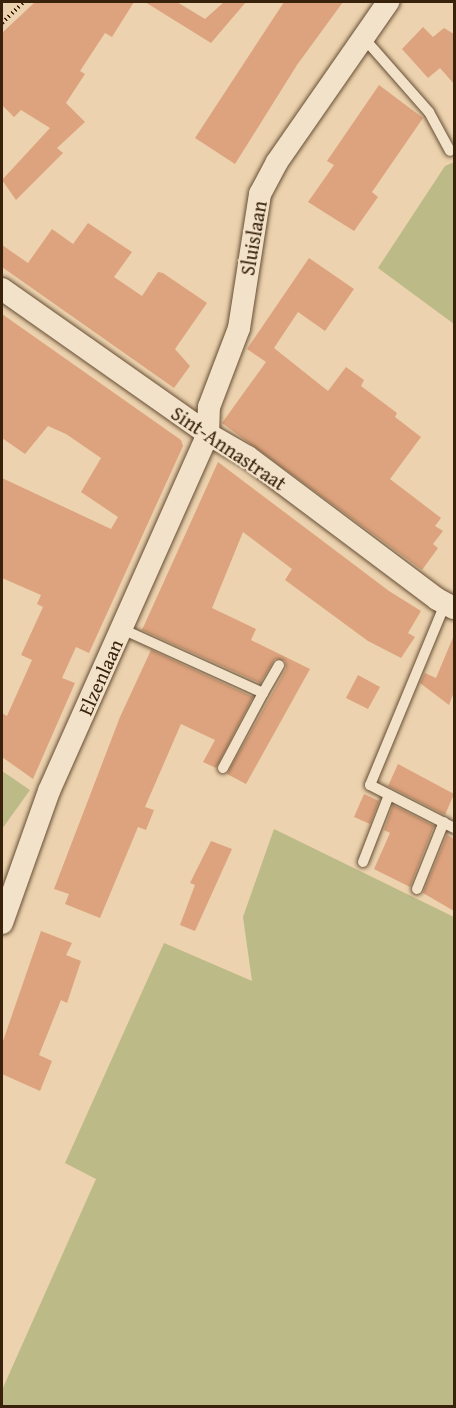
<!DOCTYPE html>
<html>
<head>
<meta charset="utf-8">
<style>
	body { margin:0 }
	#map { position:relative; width:456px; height:1408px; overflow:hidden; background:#ecd2ae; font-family:"Gentium Book Plus",serif }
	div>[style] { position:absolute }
	.green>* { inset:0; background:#bcba87 }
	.building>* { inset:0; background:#dda37e }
	.path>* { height:4px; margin-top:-2px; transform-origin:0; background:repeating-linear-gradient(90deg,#39220c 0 1.5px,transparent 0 4.5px) }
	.roads { filter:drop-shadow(0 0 2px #664e34) drop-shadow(0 0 2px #664e34) }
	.service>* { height:10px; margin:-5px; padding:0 5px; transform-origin:5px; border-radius:5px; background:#f3e2ca }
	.minor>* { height:22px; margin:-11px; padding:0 11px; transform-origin:11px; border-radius:11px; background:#f3e2ca }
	span { translate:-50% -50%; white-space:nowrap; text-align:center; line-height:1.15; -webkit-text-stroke:4.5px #f3e2ca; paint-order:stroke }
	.street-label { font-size:20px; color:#39220c }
	.frame { position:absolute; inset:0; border:3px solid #39220c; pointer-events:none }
</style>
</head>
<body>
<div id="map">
	<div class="green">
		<i style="clip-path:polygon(454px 162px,454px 324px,378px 268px,445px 166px)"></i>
		<i style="clip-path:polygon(2px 771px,30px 790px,2px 829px)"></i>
		<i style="clip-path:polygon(274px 829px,454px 917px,454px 1406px,2px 1406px,2px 1390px,96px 1179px,65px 1163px,164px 943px,252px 981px,243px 917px)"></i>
	</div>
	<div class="building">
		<i style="clip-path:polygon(35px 2px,134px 2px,112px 37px,105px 33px,80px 71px,85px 74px,66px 103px,85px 122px,57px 148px,63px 153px,16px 200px,2px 180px,50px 128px,21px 110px,14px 117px,2px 105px,2px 33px)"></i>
		<i style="clip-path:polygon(145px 2px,177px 2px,205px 19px,224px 2px,246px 2px,211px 43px)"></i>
		<i style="clip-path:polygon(284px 2px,343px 2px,297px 65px,235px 164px,195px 138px)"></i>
		<i style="clip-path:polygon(423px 27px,433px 37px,444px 28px,454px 34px,454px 84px,440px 68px,428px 78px,402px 49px)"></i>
		<i style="clip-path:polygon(379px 85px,423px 118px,372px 192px,378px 197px,354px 231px,308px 202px,334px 165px,327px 161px)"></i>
		<i style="clip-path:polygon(88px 223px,132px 252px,114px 277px,142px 296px,158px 272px,163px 273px,207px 303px,175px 349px,190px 366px,174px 388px,2px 267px,2px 245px,28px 263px,52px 229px,73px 244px)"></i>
		<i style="clip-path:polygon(309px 258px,354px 289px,325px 331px,298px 312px,274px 348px,328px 391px,346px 367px,364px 380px,361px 386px,397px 413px,395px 417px,421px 437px,390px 479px,441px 518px,435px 526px,443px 531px,433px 544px,438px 548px,422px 570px,222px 423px,266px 362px,247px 349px)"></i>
		<i style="clip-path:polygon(2px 314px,181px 440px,183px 446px,89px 653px,76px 647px,62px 678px,75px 683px,33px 779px,2px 757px,2px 713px,7px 716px,32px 660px,21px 655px,43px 607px,37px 604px,41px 595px,2px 578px,2px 478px,111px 529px,118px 517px,81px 492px,101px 458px,66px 434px,48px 426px,25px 454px,2px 438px)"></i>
		<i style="clip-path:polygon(218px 462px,389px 591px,421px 611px,408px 633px,415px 637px,401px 658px,368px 641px,285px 580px,292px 569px,243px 532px,212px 608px,256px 629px,251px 640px,310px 669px,246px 784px,227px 774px,286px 669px,285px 661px,275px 659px,260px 683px,142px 630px)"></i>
		<i style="clip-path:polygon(454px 635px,454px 692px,449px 705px,420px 683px,425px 673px,436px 678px)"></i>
		<i style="clip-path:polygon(151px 650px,253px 697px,216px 768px,203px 762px,215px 740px,181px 724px,145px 807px,154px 810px,146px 830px,138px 827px,100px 918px,65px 904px,69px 894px,54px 889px,120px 717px)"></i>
		<i style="clip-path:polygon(358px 675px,380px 687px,368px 709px,346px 698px)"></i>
		<i style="clip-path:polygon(398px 764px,454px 794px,445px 815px,388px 786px)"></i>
		<i style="clip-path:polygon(364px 794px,379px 801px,370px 824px,354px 817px)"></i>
		<i style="clip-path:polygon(393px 805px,434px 826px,410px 887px,374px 869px,390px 833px,384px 830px)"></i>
		<i style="clip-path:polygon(447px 835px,454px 839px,454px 911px,423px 893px)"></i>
		<i style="clip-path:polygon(211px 841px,232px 849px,195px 931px,180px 925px,195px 885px,190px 883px)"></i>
		<i style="clip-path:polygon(41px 931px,72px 943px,66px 955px,81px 961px,67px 1003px,61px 1000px,39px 1055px,52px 1061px,40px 1091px,2px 1074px,2px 1044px)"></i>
	</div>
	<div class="path">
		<i style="left:2px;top:23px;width:30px;rotate:-44deg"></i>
	</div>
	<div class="roads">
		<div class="service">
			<i style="left:363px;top:37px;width:100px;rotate:48.7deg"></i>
			<i style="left:429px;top:112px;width:44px;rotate:61.7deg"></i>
			<i style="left:445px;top:604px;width:196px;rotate:112.5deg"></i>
			<i style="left:370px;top:785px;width:94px;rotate:27.1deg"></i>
			<i style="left:122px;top:629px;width:155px;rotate:24.4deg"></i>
			<i style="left:263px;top:693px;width:32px;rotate:-60deg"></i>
			<i style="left:223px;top:768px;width:85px;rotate:-61.9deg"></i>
			<i style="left:363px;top:862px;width:72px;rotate:-68.8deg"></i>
			<i style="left:417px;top:889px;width:72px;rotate:-68.1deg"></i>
		</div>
		<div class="minor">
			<i style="left:2px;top:289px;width:252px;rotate:35.1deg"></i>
			<i style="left:208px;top:434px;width:46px;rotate:29.9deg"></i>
			<i style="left:248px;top:457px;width:236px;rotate:36.9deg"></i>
			<i style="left:437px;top:599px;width:19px;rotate:28deg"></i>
			<i style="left:2px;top:923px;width:140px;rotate:-70.4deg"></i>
			<i style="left:49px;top:791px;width:391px;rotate:-66deg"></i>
			<i style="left:208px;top:434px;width:27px;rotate:-88deg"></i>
			<i style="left:209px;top:407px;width:85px;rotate:-69.2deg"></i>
			<i style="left:239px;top:328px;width:136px;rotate:-81.1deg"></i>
			<i style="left:260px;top:194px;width:36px;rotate:-62deg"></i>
			<i style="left:277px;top:162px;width:195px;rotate:-55.2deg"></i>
		</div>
	</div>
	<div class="street-label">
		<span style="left:253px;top:238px;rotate:-80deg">Sluislaan</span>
		<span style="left:229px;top:448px;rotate:34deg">Sint-Annastraat</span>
		<span style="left:100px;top:677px;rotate:-66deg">Elzenlaan</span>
	</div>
	<div class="frame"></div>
</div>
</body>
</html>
